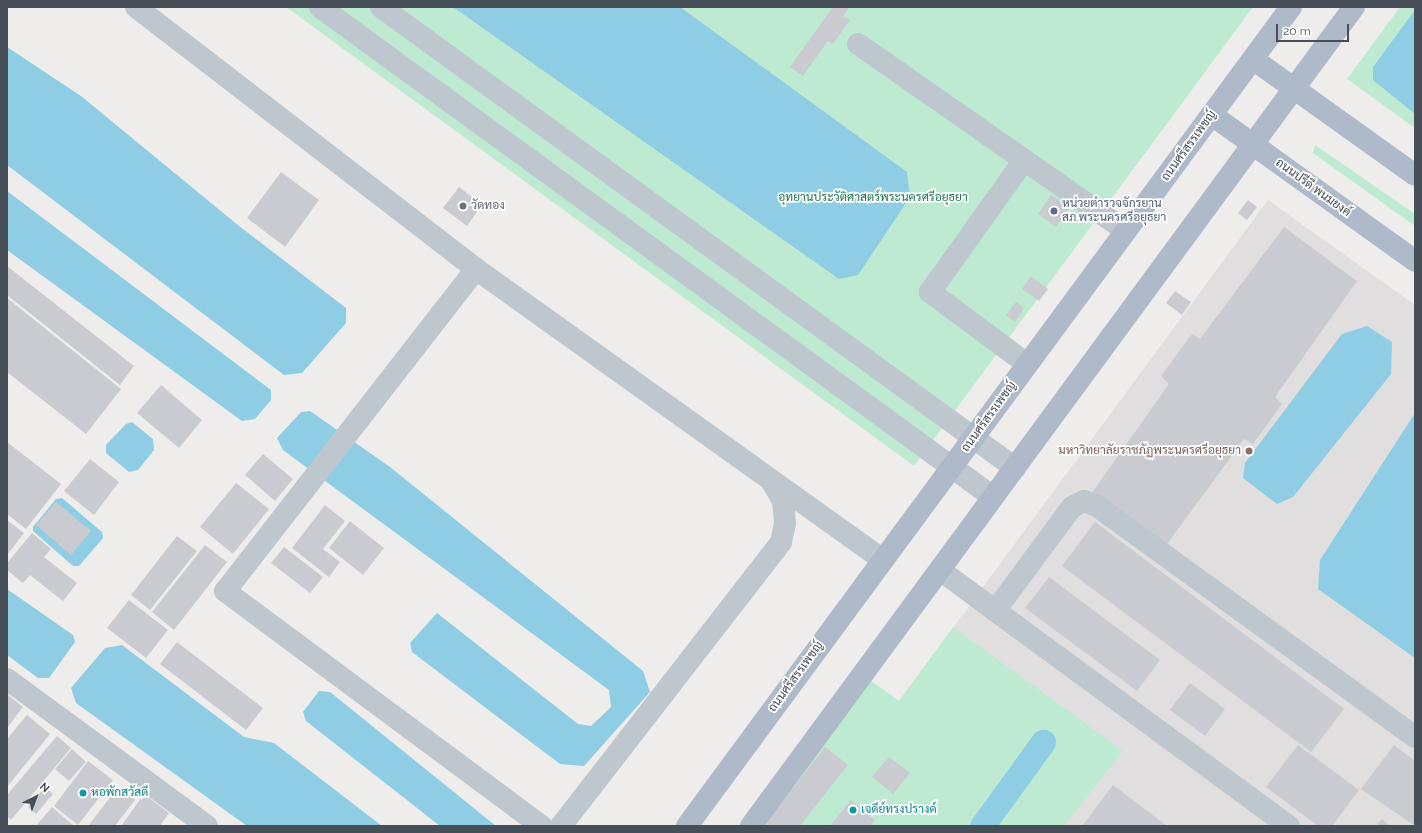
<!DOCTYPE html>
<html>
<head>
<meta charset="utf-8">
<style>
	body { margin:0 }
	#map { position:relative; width:1422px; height:833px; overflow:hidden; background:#efedec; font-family:Raleway,Sarabun,sans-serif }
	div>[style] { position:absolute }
	.education>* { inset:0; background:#e0dede }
	.green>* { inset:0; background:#bdead1 }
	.water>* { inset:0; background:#8ecde4 }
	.canal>* { height:25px; margin:-12.5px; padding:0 12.5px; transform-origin:12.5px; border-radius:12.5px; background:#8ecde4 }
	.building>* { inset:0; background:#cacbd1 }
	.minor>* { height:22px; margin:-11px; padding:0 11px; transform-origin:11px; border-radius:11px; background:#bec6ce }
	.major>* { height:22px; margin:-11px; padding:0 11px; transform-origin:11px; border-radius:11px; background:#aebaca }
	.dots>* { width:11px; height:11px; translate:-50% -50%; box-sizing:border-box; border:2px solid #fff; border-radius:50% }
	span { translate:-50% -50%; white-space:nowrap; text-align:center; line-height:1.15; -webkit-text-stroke:3.5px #fff; paint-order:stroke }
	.street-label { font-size:12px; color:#464f58 }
	.park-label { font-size:12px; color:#1e734d }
	.service-label { font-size:12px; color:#4e5e75 }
	.left { translate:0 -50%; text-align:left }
	.worship-label { font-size:12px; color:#5b616d }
	.education-label { font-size:12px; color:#785e54 }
	.right { translate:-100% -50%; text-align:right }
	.culture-label { font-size:12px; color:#0d838f }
	.frame { position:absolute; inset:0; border:8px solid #464f58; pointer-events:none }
	.north { position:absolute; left:16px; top:777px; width:40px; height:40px; -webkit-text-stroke:3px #fff; paint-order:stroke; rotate:42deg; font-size:11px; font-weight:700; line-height:16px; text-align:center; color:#464f58 }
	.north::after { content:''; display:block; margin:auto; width:14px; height:18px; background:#464f58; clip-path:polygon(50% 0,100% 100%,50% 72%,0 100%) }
	.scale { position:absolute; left:1276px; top:24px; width:73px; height:18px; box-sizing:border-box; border:2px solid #464f58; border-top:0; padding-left:5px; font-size:12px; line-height:14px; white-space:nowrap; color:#464f58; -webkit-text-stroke:3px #fff; paint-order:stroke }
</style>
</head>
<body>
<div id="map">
	<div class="education">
		<i style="clip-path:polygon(1268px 200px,1415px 305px,1415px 826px,761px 826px,899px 701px)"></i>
	</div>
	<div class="green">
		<i style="clip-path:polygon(286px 7px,1253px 7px,914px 466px)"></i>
		<i style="clip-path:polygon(1400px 7px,1415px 7px,1415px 128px,1347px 79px)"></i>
		<i style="clip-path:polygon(1315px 145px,1415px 214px,1415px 226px,1313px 153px)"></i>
		<i style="clip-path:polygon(953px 627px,1123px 751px,1064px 826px,761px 826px,870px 680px,899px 701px)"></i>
	</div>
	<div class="water">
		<i style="clip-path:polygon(453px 7px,680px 7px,907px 172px,910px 197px,858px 275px,839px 279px)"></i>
		<i style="clip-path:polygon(1415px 10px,1415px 114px,1373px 80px,1373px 67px)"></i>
		<i style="clip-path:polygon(7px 47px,81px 96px,239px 226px,346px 308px,346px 323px,302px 373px,284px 375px,7px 165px)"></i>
		<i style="clip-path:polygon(7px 191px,271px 390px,271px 400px,255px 419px,242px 421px,7px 250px)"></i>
		<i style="clip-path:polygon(1367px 326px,1392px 342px,1391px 374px,1293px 497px,1277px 504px,1243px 478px,1245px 463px,1342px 334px)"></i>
		<i style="clip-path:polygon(310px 411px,390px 467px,643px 671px,650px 692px,584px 766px,560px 764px,412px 652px,410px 643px,437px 613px,578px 724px,591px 726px,611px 707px,609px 690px,283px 450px,277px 438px,301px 412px)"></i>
		<i style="clip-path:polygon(1415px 413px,1415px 658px,1318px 589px,1320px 560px)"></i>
		<i style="clip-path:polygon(132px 422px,153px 439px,154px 450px,138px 470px,129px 472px,106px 453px,106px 445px,126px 424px)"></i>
		<i style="clip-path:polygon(62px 498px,102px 532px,103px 538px,79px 566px,73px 566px,33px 531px,33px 527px,56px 499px)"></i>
		<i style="clip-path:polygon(7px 589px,73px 635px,75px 642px,49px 678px,38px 678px,7px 655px)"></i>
		<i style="clip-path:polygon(122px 645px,244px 737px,274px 743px,382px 826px,247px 826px,76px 703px,71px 688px,105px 648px)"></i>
		<i style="clip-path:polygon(319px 691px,330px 692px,496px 826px,440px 826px,306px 721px,303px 712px)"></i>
	</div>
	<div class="canal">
		<i style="left:982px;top:826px;width:104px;rotate:-54deg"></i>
	</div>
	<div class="building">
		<i style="clip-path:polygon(833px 7px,850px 7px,843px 16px,850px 20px,833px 44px,828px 41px,803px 76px,790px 67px)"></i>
		<i style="clip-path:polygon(281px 172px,319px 200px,285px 247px,247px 218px)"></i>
		<i style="clip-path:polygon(459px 187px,482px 205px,467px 226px,443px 208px)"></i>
		<i style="clip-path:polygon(1051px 195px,1070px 208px,1056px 227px,1038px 214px)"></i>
		<i style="clip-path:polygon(1248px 200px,1257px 207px,1247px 220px,1238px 213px)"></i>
		<i style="clip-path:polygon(1284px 227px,1357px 281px,1275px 397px,1282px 404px,1253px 444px,1244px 439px,1165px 547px,1091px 494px,1169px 384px,1161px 376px,1192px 334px,1200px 339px)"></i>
		<i style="clip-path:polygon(7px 266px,134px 366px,120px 385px,7px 295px)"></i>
		<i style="clip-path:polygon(1031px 276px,1048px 289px,1039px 301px,1022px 289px)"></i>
		<i style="clip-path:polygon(1175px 291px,1191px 302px,1182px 315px,1166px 303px)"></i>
		<i style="clip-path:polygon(7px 298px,121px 389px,86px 434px,7px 372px)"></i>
		<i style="clip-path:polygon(1016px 302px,1024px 308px,1015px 322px,1006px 315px)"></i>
		<i style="clip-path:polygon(161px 385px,202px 420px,179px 448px,137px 413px)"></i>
		<i style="clip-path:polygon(7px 442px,61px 484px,26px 529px,7px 514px)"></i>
		<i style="clip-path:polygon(263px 454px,293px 479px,275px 501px,245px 475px)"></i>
		<i style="clip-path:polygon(90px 459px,119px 482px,94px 515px,64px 491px)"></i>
		<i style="clip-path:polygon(236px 483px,269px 509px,233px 554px,200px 527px)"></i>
		<i style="clip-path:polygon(56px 502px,91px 531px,71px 555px,36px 525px)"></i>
		<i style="clip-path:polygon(325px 505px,345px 521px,323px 549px,340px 562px,329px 577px,292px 548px)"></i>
		<i style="clip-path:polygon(7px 520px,24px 533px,7px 555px)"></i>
		<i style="clip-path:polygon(350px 521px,384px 548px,363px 575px,329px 548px)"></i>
		<i style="clip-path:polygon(1095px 522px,1344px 709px,1311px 752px,1062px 566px)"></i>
		<i style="clip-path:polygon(32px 533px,51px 549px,44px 557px,77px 583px,63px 601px,30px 575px,23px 583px,7px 570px,7px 563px)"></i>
		<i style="clip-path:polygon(177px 536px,197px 551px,150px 610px,131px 595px)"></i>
		<i style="clip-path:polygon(205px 545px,227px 562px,174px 630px,152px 612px)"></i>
		<i style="clip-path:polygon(284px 547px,323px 577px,310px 593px,271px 563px)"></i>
		<i style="clip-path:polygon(1049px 577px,1160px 660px,1137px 691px,1025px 608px)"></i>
		<i style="clip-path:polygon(129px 600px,168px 630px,146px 658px,107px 628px)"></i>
		<i style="clip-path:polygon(177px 642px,263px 708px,246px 730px,160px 664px)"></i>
		<i style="clip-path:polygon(1190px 683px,1225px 709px,1205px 736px,1170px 710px)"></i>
		<i style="clip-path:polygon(7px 694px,23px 707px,7px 728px)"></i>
		<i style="clip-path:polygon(27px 715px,50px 734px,7px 787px,7px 739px)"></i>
		<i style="clip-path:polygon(57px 736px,71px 748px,11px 820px,7px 816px,7px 795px)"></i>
		<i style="clip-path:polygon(1298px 745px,1359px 790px,1332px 826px,1318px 826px,1266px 787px)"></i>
		<i style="clip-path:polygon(1394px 745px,1415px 761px,1415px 826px,1361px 789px)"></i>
		<i style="clip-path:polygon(825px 747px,848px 765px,800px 826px,769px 826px,766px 823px)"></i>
		<i style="clip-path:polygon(72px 749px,86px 762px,69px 781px,55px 769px)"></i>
		<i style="clip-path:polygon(889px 757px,910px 773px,893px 794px,872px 777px)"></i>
		<i style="clip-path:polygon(88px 761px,113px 780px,78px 825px,54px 806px)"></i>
		<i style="clip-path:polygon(1113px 785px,1167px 826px,1082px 826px)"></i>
		<i style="clip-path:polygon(45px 787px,53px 794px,36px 814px,28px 807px)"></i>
		<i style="clip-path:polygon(118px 787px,135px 800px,115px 826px,88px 826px)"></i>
		<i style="clip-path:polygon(144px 794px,169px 813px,160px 826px,121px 826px)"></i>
		<i style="clip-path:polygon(851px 800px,875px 820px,870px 826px,830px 826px)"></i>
		<i style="clip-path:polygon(52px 807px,74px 826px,36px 826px)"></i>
		<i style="clip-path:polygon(1382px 819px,1390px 826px,1376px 826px)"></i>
	</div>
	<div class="minor">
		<i style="left:136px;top:7px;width:429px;rotate:37.6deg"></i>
		<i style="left:476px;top:269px;width:500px;rotate:35.56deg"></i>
		<i style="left:320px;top:7px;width:832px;rotate:36.06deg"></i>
		<i style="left:381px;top:7px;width:784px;rotate:36.02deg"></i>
		<i style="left:858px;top:44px;width:203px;rotate:34.9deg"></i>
		<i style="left:476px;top:269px;width:408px;rotate:127.9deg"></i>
		<i style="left:225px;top:591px;width:395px;rotate:36.6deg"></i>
		<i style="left:1027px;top:364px;width:121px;rotate:-143.4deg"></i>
		<i style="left:930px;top:292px;width:162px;rotate:-54.5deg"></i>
		<i style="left:1024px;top:160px;width:124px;rotate:34.8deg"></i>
		<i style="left:940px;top:570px;width:433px;rotate:36.3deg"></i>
		<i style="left:995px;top:611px;width:129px;rotate:-53.5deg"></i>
		<i style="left:1072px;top:507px;width:13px;rotate:-27deg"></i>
		<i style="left:1084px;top:501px;width:14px;rotate:21deg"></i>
		<i style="left:1097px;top:506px;width:393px;rotate:36deg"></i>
		<i style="left:7px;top:679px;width:248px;rotate:36.3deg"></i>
		<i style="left:561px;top:826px;width:359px;rotate:-52.2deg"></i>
		<i style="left:781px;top:542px;width:19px;rotate:-78deg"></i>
		<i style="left:785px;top:523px;width:22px;rotate:-95deg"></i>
		<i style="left:783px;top:501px;width:22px;rotate:-120deg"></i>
	</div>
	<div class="major">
		<i style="left:1253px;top:59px;width:199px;rotate:35.6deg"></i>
		<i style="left:1212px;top:115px;width:250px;rotate:35.7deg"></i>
		<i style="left:687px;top:826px;width:1018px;rotate:-53.59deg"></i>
		<i style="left:751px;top:826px;width:1017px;rotate:-53.64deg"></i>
	</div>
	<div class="dots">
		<i style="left:463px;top:206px;background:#6b7280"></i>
		<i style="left:1054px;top:211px;background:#5c6f8a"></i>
		<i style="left:1249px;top:451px;background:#8d6e63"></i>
		<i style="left:83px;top:793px;background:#0f9aa8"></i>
		<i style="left:853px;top:810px;background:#0f9aa8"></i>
	</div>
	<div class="street-label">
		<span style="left:1189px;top:146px;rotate:-54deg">ถนนศรีสรรเพชญ์</span>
		<span style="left:1313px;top:188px;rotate:36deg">ถนนปรีดี พนมยงค์</span>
		<span style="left:989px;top:417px;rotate:-54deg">ถนนศรีสรรเพชญ์</span>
		<span style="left:796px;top:677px;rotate:-54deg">ถนนศรีสรรเพชญ์</span>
	</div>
	<div class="park-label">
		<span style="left:873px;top:198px">อุทยานประวัติศาสตร์พระนครศรีอยุธยา</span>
	</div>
	<div class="service-label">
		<span class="left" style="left:1062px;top:211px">หน่วยตำรวจจักรยาน<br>สภ.พระนครศรีอยุธยา</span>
	</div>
	<div class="worship-label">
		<span class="left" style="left:471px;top:206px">วัดทอง</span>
	</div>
	<div class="education-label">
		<span class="right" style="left:1241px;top:451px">มหาวิทยาลัยราชภัฏพระนครศรีอยุธยา</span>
	</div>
	<div class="culture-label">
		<span class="left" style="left:91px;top:793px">หอพักสวัสดี</span>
		<span class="left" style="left:861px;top:810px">เจดีย์ทรงปรางค์</span>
	</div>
	<div class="frame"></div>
	<div class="north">N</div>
	<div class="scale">20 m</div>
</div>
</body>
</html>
